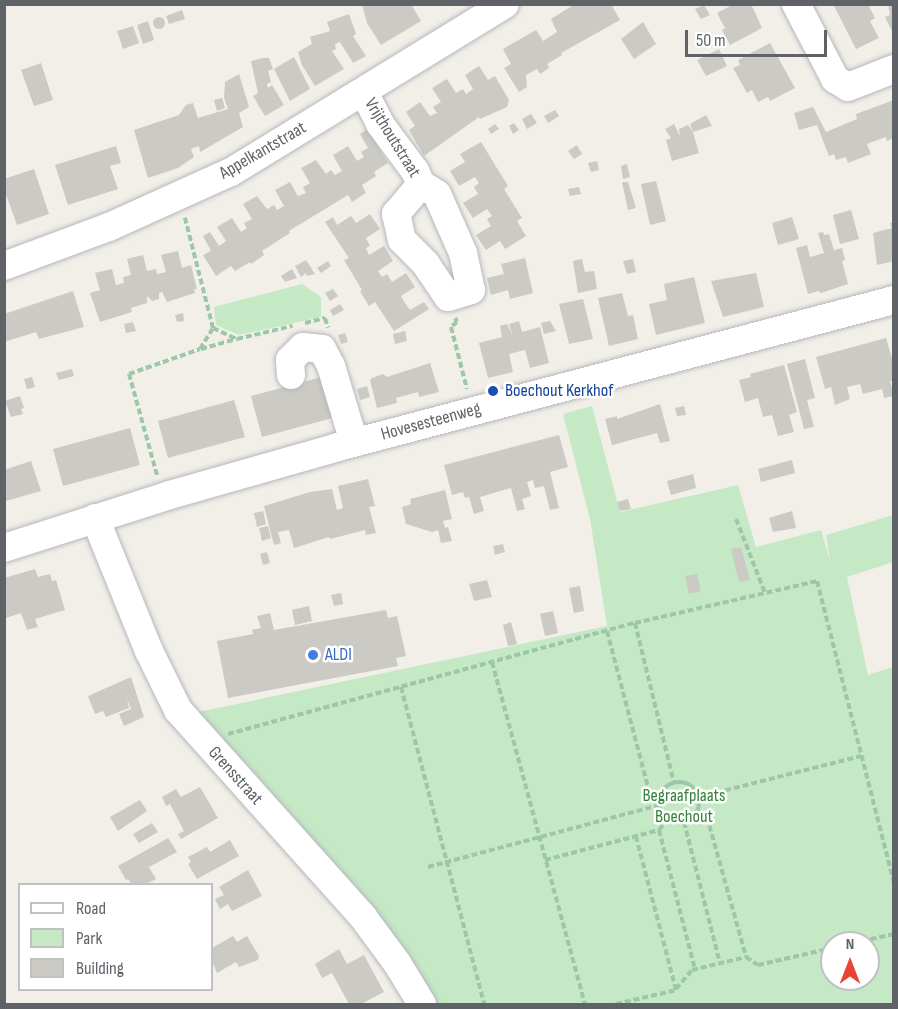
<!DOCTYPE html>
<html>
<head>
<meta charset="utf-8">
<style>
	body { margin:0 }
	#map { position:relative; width:898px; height:1009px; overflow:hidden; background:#f1efe8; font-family:"Sofia Sans Condensed",sans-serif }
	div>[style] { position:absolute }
	.green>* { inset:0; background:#c5e8c5 }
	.building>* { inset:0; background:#cccac5 }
	.round { border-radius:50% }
	.path>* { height:4px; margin-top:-2px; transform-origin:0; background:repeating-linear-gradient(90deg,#9cc7a9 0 6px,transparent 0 9px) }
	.path>.ring { margin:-2px; padding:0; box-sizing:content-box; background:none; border:4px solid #9cc7a9; border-radius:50% }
	.roads { filter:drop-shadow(0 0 2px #b5b8bc) drop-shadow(0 0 2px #b5b8bc) }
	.minor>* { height:28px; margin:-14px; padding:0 14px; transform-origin:14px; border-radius:14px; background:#fff }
	.dots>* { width:16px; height:16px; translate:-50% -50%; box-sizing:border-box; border:3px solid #fff; border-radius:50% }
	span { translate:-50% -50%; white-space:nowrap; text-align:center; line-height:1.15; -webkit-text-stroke:5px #fff; paint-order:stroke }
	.street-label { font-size:18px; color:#5f6368 }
	.transit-label { font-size:18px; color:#164399 }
	.left { translate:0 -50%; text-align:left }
	.shop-label { font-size:18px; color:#366cbe }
	.park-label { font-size:18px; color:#348238 }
	.frame { position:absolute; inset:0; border:6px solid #5f6368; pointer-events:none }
	.legend { position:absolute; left:18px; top:883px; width:195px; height:108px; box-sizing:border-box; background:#fff; border:2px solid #bfc1c3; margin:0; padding:8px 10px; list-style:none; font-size:18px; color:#5f6368 }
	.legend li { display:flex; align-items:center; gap:12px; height:30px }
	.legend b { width:30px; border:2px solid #bfc1c3 }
	.north { position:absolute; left:820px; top:931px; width:60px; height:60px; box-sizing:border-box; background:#fff; border:2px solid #bfc1c3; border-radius:50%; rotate:0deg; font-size:16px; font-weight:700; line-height:24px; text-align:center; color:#5f6368 }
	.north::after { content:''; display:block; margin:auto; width:21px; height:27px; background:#ea4335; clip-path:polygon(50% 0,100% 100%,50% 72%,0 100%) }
	.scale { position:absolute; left:685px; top:30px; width:142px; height:27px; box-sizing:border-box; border:3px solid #5f6368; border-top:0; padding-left:8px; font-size:18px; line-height:21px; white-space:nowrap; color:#5f6368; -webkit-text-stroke:4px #fff; paint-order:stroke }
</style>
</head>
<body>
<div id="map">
	<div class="green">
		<i style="clip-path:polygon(302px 284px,321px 297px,321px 317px,239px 335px,216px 325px,214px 307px)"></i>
		<i style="clip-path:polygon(evenodd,592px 406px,620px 512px,738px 485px,756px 547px,821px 530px,830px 561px,826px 535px,893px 515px,893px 562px,847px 577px,868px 675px,893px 667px,893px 1004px,431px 1004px,189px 714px,607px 626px,590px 519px,563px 414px,592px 406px,832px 943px,868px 943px,868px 979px,832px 979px,832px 943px)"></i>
	</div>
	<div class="building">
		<i style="clip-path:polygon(362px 4px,411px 4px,421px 21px,381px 45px,367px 23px)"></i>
		<i style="clip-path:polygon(575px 4px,611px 4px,620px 20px,561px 53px,562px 55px,547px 64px,549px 68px,540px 74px,537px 69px,526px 75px,527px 87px,519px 92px,504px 68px,511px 64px,503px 49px,536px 30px,543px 41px,551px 36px,557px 32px,551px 19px)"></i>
		<i style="clip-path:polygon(734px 4px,751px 4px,762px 28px,730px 45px,722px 30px,725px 28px,717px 13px)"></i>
		<i style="clip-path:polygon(833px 4px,868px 4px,875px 18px,870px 21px,879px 38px,856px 49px)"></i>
		<i style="clip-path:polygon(888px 4px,894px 4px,894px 35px,885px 17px,890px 15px)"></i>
		<i style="clip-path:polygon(704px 5px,710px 15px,701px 19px,695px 9px)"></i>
		<i style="clip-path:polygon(182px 10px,185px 19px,169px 24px,166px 16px)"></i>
		<i style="clip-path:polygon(349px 14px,356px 34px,353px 36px,366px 56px,353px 63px,340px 42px,335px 44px,336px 49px,332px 51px,344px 69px,315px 86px,302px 65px,298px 52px,312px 44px,310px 37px,330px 31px,327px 22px)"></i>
		<i class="round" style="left:153px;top:17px;width:12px;height:12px"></i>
		<i style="clip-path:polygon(148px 21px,154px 40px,143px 44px,137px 25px)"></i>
		<i style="clip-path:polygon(643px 22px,656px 44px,634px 59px,621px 39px)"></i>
		<i style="clip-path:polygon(133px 26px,139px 43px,123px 49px,117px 31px)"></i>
		<i style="clip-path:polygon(770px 43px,795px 88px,770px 101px,768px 97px,758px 102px,752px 90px,747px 93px,733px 68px,740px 65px,738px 60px)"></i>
		<i style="clip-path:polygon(719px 49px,727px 66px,706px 76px,697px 60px)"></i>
		<i style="clip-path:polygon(294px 57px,310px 89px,290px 101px,274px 69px)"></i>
		<i style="clip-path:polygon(263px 58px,269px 58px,273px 69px,268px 71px,271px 82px,267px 84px,268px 88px,272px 85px,284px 105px,265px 116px,253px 96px,258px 93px,251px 61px)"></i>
		<i style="clip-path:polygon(41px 63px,53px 100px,34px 106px,21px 70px)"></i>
		<i style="clip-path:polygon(479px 66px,488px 80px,495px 76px,509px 100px,507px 107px,480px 119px,479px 117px,424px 156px,409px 130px,415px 126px,406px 112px,420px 102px,430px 116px,437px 113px,433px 107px,441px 102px,432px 88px,447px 79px,456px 93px,463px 89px,466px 94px,473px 89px,465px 75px)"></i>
		<i style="clip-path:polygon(239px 74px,249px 107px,239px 113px,243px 127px,200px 152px,199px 146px,191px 149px,194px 157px,178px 168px,148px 178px,134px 130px,179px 115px,186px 105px,193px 103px,198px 118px,228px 109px,224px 98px,225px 82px)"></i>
		<i style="clip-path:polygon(222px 98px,225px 108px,217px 111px,214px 100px)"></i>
		<i style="clip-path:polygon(894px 100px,894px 138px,887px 141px,886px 137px,867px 144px,871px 154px,848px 163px,846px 157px,836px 160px,834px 154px,829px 156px,817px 125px,799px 130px,794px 113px,813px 107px,826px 132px,857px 119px,856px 114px)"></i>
		<i style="clip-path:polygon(555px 110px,559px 116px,548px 123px,544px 116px)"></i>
		<i style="clip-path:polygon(531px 114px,537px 123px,527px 129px,522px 119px)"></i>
		<i style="clip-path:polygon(706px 115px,712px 126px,693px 132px,690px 124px)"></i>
		<i style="clip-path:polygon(514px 123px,519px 130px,513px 134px,509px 126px)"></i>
		<i style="clip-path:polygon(495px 124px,499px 129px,491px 134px,488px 129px)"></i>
		<i style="clip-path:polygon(674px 124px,680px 136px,679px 129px,688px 125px,693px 132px,699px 153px,672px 161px,666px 140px,671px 138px,665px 129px)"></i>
		<i style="clip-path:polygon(367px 129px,388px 163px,374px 172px,376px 176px,362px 185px,366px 193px,352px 202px,348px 195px,289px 231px,290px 233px,262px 251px,264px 255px,251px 264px,250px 262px,235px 271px,231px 266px,216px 276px,203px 255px,211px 251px,203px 236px,210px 232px,219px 246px,226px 241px,217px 227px,232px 218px,241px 232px,247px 228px,244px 223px,252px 219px,243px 204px,257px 196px,267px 209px,274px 205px,277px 210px,284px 206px,275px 190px,290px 182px,298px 196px,306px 193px,303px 187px,310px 183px,301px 168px,316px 160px,326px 174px,331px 170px,335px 175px,342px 171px,333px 155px,348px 146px,357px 161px,364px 157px,361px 152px,368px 148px,360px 134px)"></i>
		<i style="clip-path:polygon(481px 142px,508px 186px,504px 189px,522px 218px,517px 221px,526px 236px,505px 249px,500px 241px,486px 250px,476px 235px,491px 226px,487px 219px,492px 216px,487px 209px,473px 218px,463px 203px,478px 194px,474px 187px,479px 183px,475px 177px,459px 186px,450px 171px,465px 162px,460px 154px)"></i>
		<i style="clip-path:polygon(577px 145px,582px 154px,574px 159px,568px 151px)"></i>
		<i style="clip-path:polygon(116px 146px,121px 163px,110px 166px,118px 189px,68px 205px,55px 165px)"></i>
		<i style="clip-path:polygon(597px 161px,599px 170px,591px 172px,588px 163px)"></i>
		<i style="clip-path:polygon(627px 164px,630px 177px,623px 179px,621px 166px)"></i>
		<i style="clip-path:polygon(34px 169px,49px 214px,17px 225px,4px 189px,4px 179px)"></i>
		<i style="clip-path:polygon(656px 181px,666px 221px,650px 225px,641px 184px)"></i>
		<i style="clip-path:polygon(622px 182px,628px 182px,636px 208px,628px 210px)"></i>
		<i style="clip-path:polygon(579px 187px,581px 194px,570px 196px,568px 189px)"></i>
		<i style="clip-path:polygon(851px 210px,859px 239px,840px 244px,833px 215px)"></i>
		<i style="clip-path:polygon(370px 214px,380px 229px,366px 238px,370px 246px,366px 248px,369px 255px,384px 246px,393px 261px,378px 271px,382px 277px,387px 274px,392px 282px,406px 273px,415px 287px,401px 296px,405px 303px,410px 310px,424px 302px,429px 309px,394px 331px,375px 302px,369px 306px,360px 291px,362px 290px,344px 260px,349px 258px,325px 222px,333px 217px,337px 225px,351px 216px,356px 223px)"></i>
		<i style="clip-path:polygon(792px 217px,799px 239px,778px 245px,772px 223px)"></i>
		<i style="clip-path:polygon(890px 223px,894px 223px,894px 261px,877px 265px,873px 233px,892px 228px)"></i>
		<i style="clip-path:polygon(823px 232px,824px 235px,829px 234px,834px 250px,842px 248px,845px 260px,842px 261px,848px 284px,821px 293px,818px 291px,808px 294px,796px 248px,807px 245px,810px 257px,824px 253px,818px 233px)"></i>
		<i style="clip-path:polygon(178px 251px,182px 268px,191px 265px,197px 289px,194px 289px,195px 293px,167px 302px,162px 292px,159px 293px,159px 299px,152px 301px,147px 296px,147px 303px,131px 308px,132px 312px,100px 322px,90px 293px,100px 290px,95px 273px,112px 269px,116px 285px,124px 283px,123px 277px,131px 275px,127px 259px,143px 255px,147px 271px,156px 269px,157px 274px,166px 272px,161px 255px)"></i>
		<i style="clip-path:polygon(525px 258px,533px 293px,510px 299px,508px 290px,491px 295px,487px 278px,504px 274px,501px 264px)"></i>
		<i style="clip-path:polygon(582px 259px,585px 272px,594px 271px,597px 289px,578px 293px,573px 261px)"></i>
		<i style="clip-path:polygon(633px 259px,636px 272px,627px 274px,623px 261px)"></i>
		<i style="clip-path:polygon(306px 260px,315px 274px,307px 276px,306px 273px,301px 277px,295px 266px)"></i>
		<i style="clip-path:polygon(328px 261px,331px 266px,321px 273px,317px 268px)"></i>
		<i style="clip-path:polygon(292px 269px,297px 278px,285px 282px,281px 276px)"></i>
		<i style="clip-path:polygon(756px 273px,764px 307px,723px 317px,711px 281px)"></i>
		<i style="clip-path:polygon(694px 277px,705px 323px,656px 335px,649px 304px,667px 300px,664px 284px)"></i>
		<i style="clip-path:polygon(333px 289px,338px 296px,330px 301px,325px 293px)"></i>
		<i style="clip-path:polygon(73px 291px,84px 327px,39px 339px,36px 332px,4px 342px,4px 314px)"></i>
		<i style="clip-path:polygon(622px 293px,628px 316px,633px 315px,638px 339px,609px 346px,598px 298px)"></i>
		<i style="clip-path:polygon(583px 299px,593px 339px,569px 344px,559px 304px)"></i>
		<i style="clip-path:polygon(340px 304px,344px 310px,333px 316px,330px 310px)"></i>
		<i style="clip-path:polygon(183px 313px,184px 321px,177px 322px,175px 315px)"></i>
		<i style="clip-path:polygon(519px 321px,522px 332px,540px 327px,549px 363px,530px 368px,525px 350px,509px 354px,513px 372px,488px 378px,479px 343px,502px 337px,500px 326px,507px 324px,512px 334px,509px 324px)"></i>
		<i style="clip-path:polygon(550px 321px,556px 331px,544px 334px,541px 323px)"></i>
		<i style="clip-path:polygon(133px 322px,136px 331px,126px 333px,124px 324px)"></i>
		<i style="clip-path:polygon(405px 331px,407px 341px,395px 344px,393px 334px)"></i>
		<i style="clip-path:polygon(345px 333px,348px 342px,341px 344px,338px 335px)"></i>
		<i style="clip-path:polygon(886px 338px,894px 365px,894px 381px,890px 381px,894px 396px,884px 398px,882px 389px,863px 394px,860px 384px,847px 387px,850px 399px,835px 405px,831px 387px,825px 389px,816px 357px)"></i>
		<i style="clip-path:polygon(805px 359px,815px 398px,807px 400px,814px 427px,804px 429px,787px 364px)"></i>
		<i style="clip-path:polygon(430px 363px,439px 392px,419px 397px,418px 392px,396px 398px,397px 403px,377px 408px,370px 380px,372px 378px,383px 374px,387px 377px)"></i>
		<i style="clip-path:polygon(784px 365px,797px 412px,789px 415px,794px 432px,778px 436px,772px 415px,763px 417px,758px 398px,745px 402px,739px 380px,751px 377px,750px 374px)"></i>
		<i style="clip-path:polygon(72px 369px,74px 376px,59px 380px,56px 373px)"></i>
		<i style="clip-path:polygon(329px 375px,340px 416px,262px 437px,251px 396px)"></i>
		<i style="clip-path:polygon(32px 377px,35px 387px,27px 389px,24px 379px)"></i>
		<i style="clip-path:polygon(367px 386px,370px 397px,360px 400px,357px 389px)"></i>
		<i style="clip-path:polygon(20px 396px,24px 408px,21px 409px,23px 414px,11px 417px,5px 401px)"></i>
		<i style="clip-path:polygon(234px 400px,245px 437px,168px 458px,158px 421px)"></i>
		<i style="clip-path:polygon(660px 404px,670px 441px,660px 443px,657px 433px,612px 445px,605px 419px,617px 416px,617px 419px)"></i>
		<i style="clip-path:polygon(684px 406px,686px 415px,677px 416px,675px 408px)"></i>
		<i style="clip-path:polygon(130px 428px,140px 465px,63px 486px,53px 449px)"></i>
		<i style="clip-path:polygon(559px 435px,568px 467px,550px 472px,559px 508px,550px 510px,544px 486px,535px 488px,533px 480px,527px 482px,531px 496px,522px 499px,525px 509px,517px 511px,511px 488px,480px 497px,484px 511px,474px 514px,469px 497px,465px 498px,463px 492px,452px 495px,444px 465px)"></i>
		<i style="clip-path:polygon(792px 460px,795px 473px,761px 482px,758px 469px)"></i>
		<i style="clip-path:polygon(31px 461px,41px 491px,6px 501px,4px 470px)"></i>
		<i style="clip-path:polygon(693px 474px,696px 488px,671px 495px,667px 481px)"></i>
		<i style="clip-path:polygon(368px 479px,375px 506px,369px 507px,376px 533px,366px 535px,365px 530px,330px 539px,329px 537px,294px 548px,289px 530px,278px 532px,281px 543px,274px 545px,264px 506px,310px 492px,332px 489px,337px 510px,343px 508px,338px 486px)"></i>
		<i style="clip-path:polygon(445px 490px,452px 519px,443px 521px,445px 528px,448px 527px,452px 541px,441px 543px,438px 530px,432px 532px,406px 524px,402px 507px,411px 504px,410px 499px)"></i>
		<i style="clip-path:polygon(628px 499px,631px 509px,620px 511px,617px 502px)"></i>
		<i style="clip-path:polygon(263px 511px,266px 524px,257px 527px,254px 513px)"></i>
		<i style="clip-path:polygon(792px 511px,796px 528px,773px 532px,769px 518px)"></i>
		<i style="clip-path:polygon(268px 526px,271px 538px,262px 541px,259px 528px)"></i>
		<i style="clip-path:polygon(503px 544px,505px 552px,495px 555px,493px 546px)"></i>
		<i style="clip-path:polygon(741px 547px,750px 580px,739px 582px,731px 549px)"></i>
		<i style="clip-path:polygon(267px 552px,270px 563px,263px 565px,260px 554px)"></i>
		<i style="clip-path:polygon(35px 569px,38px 577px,50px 574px,52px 581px,56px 580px,65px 610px,35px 619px,38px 627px,27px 630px,21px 613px,6px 618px,4px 615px,4px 578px)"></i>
		<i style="clip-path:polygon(697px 574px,701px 591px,689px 594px,685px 576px)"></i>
		<i style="clip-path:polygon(487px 580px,492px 597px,474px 601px,469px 584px)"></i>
		<i style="clip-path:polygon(580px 586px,584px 611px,574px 613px,569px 588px)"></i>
		<i style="clip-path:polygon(341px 593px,343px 604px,334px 606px,331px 595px)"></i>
		<i style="clip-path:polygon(309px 606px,312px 621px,295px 625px,292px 610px)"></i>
		<i style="clip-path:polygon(386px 610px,388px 618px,397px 616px,406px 656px,396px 658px,398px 666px,228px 698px,217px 641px,253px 634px,252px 630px,261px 628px,257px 616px,270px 613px,274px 630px)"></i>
		<i style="clip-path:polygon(553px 611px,558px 633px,545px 636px,540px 614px)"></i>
		<i style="clip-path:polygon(511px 622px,517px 644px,508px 646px,503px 625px)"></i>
		<i style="clip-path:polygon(131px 677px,144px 717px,124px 726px,119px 714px,131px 709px,127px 699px,129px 708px,106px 717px,103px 711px,95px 714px,88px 696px)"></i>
		<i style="clip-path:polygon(200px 787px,218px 818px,181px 839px,178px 834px,184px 831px,170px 804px,166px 806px,162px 797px,176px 789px,181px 797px)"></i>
		<i style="clip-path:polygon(140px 800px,147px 811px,118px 831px,110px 817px)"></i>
		<i style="clip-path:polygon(152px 823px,158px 832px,139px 843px,133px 834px)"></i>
		<i style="clip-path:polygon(168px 838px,177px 852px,149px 867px,156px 879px,146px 884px,132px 884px,128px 879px,126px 880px,118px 866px)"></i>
		<i style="clip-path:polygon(230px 840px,239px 856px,197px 879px,188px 864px,191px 862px,188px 857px,207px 847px,210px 852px)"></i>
		<i style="clip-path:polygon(248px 870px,262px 896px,232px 911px,228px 904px,220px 909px,215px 899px,224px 895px,219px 887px)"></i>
		<i style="clip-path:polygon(233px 936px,237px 942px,247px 936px,259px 956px,258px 960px,239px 967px,236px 962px,217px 973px,212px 961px,212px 948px)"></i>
		<i style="clip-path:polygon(339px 949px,347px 964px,364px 955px,384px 992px,361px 1004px,349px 1004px,332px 973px,322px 978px,315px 964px)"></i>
	</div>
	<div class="path">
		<i style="left:455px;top:318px;width:4px;rotate:63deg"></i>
		<i style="left:457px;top:322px;width:8px;rotate:140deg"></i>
		<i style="left:451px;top:327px;width:64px;rotate:75.5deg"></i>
		<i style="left:305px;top:323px;width:21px;rotate:-14deg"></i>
		<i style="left:325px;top:318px;width:10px;rotate:73deg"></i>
		<i style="left:213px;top:328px;width:26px;rotate:25deg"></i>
		<i style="left:237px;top:339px;width:57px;rotate:-13.3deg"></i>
		<i style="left:201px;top:349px;width:37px;rotate:-16deg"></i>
		<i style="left:157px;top:475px;width:105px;rotate:-105.5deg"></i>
		<i style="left:129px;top:374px;width:75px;rotate:-19.4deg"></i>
		<i style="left:200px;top:349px;width:25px;rotate:-58deg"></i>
		<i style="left:213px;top:328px;width:114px;rotate:-104.3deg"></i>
		<i style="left:736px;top:519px;width:79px;rotate:68.6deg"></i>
		<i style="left:635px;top:623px;width:165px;rotate:76.3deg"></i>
		<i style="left:607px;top:631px;width:165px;rotate:75.3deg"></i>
		<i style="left:649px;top:791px;width:12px;rotate:31deg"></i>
		<i style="left:492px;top:662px;width:354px;rotate:74.8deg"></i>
		<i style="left:401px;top:687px;width:328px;rotate:75.3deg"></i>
		<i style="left:228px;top:734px;width:422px;rotate:-15.3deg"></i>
		<i style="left:635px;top:623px;width:187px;rotate:-13deg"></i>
		<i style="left:817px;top:581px;width:312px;rotate:75.7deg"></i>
		<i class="ring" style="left:659px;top:782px;width:36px;height:36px"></i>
		<i style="left:699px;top:797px;width:167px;rotate:-14.2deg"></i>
		<i style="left:697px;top:810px;width:12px;rotate:35deg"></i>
		<i style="left:707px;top:817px;width:145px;rotate:74.4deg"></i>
		<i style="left:684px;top:822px;width:146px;rotate:75.7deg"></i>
		<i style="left:659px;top:830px;width:144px;rotate:75.5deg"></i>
		<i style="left:545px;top:860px;width:118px;rotate:-14.7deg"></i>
		<i style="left:659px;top:830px;width:14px;rotate:-51deg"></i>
		<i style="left:428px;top:867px;width:239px;rotate:-15deg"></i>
		<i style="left:853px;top:943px;width:42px;rotate:-12.4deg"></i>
		<i style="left:676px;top:989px;width:25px;rotate:-50deg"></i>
		<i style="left:692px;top:970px;width:56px;rotate:-13.5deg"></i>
		<i style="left:746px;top:957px;width:14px;rotate:34deg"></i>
		<i style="left:758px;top:965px;width:76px;rotate:-12.9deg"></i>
		<i style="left:616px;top:1004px;width:62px;rotate:-13.1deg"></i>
		<i style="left:676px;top:990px;width:159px;rotate:-104.6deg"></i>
	</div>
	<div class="roads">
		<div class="minor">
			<i style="left:796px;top:4px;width:85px;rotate:62.5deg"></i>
			<i style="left:835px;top:79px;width:15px;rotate:32deg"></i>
			<i style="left:848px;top:87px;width:49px;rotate:-21.4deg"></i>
			<i style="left:364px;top:92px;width:36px;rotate:63deg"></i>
			<i style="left:380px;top:124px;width:59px;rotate:53.3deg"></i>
			<i style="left:415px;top:171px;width:14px;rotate:65deg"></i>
			<i style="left:421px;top:184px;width:19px;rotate:32deg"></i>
			<i style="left:437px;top:194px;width:64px;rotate:66.2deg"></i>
			<i style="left:463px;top:253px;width:38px;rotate:78deg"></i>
			<i style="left:471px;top:290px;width:24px;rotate:163deg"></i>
			<i style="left:448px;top:297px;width:40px;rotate:-124deg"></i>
			<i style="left:426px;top:264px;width:34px;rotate:-135deg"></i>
			<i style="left:402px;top:240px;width:27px;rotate:-103deg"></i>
			<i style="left:396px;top:214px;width:39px;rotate:-50deg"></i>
			<i style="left:4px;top:266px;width:112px;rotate:-20.4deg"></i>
			<i style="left:109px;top:227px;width:134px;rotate:-24.3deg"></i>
			<i style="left:231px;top:172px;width:321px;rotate:-31.5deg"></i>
			<i style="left:291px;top:375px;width:15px;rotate:-94deg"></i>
			<i style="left:290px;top:360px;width:18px;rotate:-45deg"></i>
			<i style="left:303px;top:347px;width:19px;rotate:6deg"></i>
			<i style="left:322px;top:349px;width:19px;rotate:62deg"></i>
			<i style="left:331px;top:366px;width:79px;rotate:73.2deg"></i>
			<i style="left:95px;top:518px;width:144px;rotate:67.9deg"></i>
			<i style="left:149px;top:651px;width:66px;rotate:63.8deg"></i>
			<i style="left:178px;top:710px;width:278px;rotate:48.2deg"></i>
			<i style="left:363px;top:917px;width:57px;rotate:53.5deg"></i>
			<i style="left:397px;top:963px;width:48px;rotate:58.6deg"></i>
			<i style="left:4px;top:548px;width:174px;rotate:-17.7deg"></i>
			<i style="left:170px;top:495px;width:175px;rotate:-15.9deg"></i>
			<i style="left:338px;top:447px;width:575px;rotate:-14.81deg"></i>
		</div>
	</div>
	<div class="dots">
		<i style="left:493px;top:391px;background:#1a4fb4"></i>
		<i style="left:313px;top:655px;background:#3f7fe0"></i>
	</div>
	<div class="street-label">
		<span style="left:392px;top:138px;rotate:58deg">Vrijthoutstraat</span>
		<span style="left:263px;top:151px;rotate:-30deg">Appelkantstraat</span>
		<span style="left:431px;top:422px;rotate:-15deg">Hovesesteenweg</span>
		<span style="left:235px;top:776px;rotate:48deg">Grensstraat</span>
	</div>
	<div class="transit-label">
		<span class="left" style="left:505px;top:391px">Boechout Kerkhof</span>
	</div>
	<div class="shop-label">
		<span class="left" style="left:325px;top:655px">ALDI</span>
	</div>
	<div class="park-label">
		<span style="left:684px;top:807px">Begraafplaats<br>Boechout</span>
	</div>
	<div class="frame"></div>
	<ul class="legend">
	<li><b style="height:8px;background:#fff"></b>Road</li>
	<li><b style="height:16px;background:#c5e8c5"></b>Park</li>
	<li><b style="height:16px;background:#cccac5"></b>Building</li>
	</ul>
	<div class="north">N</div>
	<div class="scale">50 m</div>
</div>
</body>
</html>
